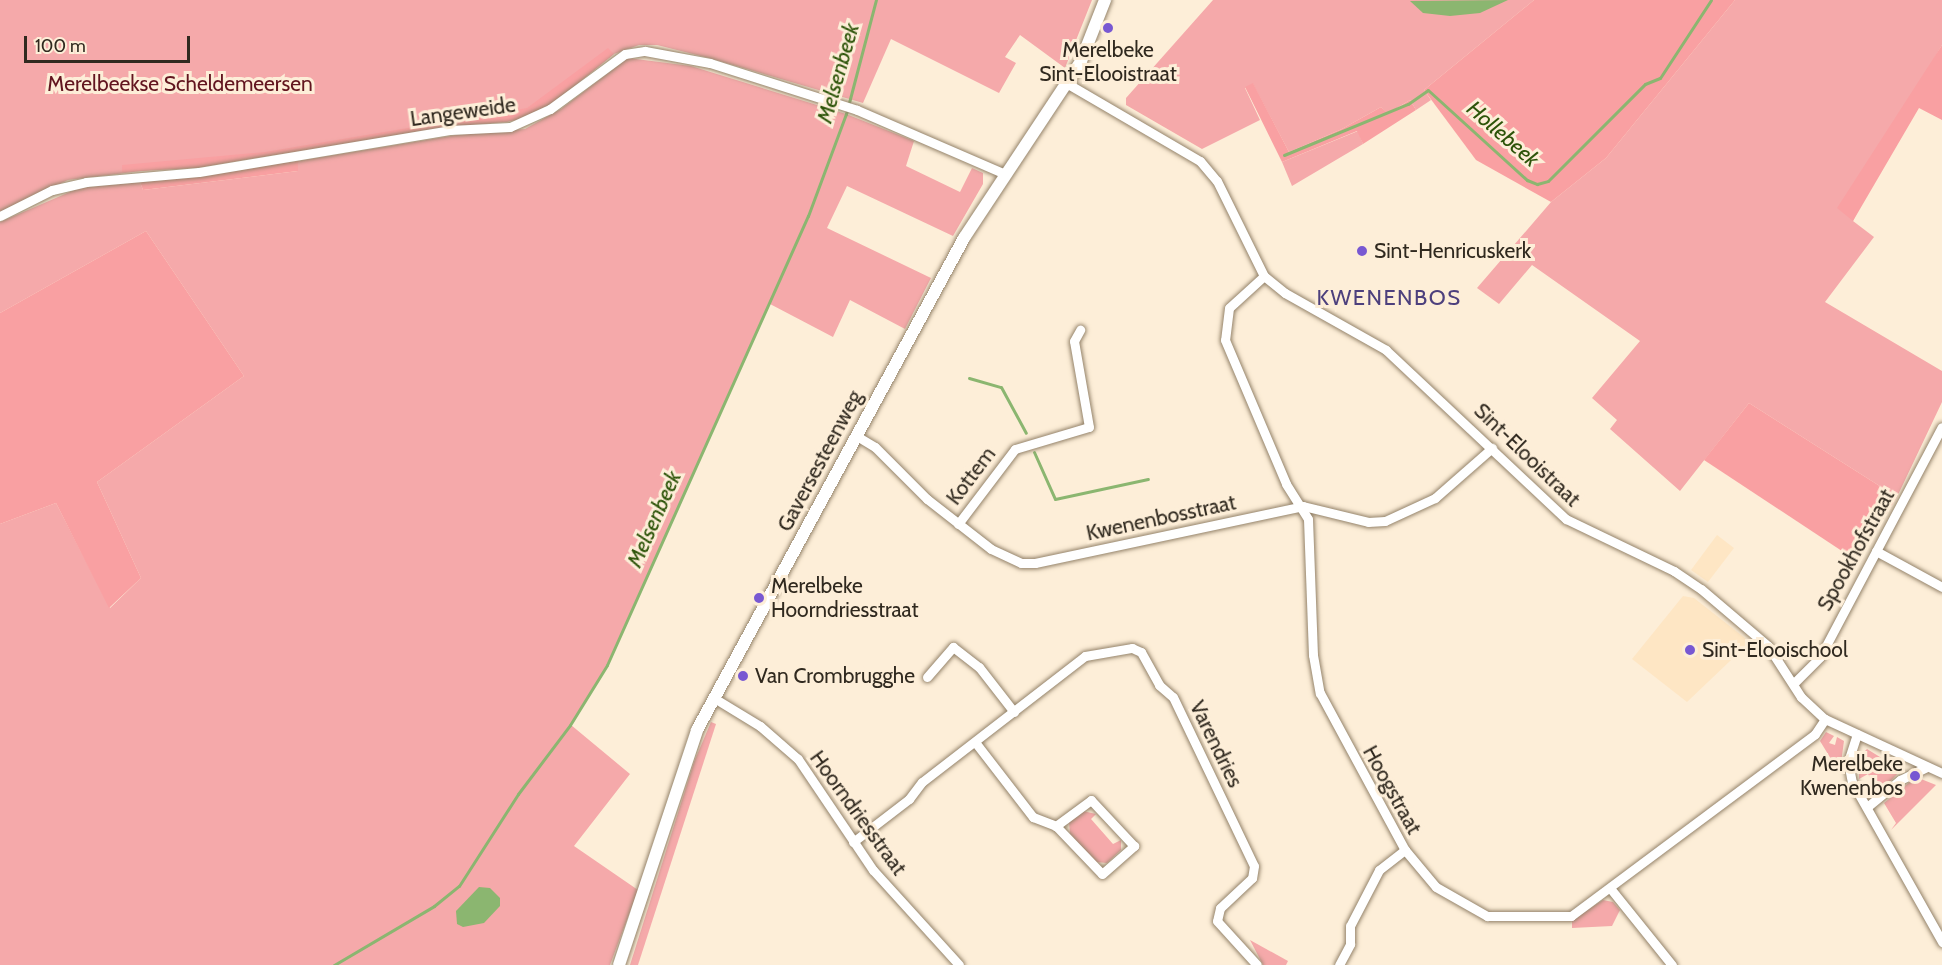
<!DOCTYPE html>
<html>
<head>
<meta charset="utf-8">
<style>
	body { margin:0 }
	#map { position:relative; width:1942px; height:965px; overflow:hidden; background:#fdeed8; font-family:Cabin,sans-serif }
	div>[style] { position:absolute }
	.built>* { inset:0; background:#fee6c4 }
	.green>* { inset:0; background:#f5a9aa }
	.forest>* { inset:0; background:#f9a0a2 }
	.water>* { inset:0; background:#8bb670 }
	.stream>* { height:3px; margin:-1.5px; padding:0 1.5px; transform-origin:1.5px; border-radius:1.5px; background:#8bb670 }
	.roads { filter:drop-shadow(0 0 2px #94836a) drop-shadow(0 0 2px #94836a) }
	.minor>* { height:9px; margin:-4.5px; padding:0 4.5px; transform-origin:4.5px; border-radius:4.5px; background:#fff }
	.tertiary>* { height:12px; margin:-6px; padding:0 6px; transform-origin:6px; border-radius:6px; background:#fff }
	.dots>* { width:16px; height:16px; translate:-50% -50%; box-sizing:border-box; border:3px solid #fdeed8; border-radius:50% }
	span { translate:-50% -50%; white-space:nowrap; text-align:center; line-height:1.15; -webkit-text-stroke:6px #fdeed8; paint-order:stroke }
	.poi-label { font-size:21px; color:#30291f }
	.left { translate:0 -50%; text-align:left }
	.right { translate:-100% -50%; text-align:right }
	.park-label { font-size:21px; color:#62151f }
	.street-label { font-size:21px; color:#30291f }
	.water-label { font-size:22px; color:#2d5409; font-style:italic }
	.neighbourhood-label { font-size:22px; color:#4d407d; letter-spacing:1.5px }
	.scale { position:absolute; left:24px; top:36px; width:166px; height:27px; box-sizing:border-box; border:3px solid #30291f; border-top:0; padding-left:8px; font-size:18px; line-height:21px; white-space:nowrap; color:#30291f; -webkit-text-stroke:4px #fdeed8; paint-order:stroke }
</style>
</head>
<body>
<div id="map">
	<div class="built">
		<i style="clip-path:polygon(1717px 535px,1734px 548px,1708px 582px,1691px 570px)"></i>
		<i style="clip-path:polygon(1683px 596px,1694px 598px,1750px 642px,1687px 702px,1632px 659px)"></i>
	</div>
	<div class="green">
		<i style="clip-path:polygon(0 0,1092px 0,1065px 68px,1020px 35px,1005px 57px,1016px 63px,999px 93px,891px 39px,863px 103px,709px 58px,657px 45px,639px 45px,614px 54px,547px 108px,507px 122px,442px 127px,321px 149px,68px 180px,0 212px)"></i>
		<i style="clip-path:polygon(1213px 0,1534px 0,1424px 90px,1431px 100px,1416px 110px,1410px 100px,1387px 114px,1381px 107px,1342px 129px,1289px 152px,1253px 84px,1245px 88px,1260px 120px,1202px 149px,1126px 105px,1126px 98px)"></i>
		<i style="clip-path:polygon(1735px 0,1942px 0,1942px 45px,1908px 103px,1853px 221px,1874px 237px,1825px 302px,1942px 371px,1942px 402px,1897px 497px,1749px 403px,1680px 491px,1610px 429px,1617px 420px,1592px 398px,1640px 341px,1532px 265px,1499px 304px,1477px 288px,1551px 202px,1606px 158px)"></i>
		<i style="clip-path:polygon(628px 58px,691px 66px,846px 114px,914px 141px,906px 166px,960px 192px,972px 168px,983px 173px,983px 184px,953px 236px,847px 186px,827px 228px,931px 278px,905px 329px,850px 300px,833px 337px,770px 304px,607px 665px,571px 725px,630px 774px,574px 846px,638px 890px,610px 965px,0 965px,0 524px,56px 503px,110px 608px,141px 578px,97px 482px,244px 376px,146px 231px,0 313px,0 222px,79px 188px,140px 182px,143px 190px,298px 171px,298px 161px,457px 135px,525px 129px,561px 109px)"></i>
		<i style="clip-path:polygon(1358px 131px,1363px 144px,1292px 186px,1282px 162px)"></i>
		<i style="clip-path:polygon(711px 722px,716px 724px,638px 965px,630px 965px,694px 762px)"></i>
		<i style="clip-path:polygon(1826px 732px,1834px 736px,1829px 743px,1835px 745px,1837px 737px,1844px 741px,1841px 763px,1834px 764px,1820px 741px)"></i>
		<i style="clip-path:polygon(1867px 749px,1901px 770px,1879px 793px,1868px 774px,1859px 779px,1859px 757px)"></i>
		<i style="clip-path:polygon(1916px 777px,1936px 785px,1891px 830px,1896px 823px,1884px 803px)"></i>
		<i style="clip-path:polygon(1083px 811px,1096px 814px,1091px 819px,1113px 844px,1121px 840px,1121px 850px,1107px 863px,1096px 862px,1070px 834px,1069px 822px)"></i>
		<i style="clip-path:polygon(1603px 900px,1613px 902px,1620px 910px,1612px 926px,1572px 928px,1572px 920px)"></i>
		<i style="clip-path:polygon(1250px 940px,1288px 961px,1286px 965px,1263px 965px)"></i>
	</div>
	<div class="forest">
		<i style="clip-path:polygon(1534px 0,1735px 0,1606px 158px,1551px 202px,1476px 160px,1424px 90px)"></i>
		<i style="clip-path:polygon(1942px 45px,1942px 120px,1919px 108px,1853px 221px,1837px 208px)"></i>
		<i style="clip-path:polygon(608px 48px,614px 54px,547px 108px,519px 120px,418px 131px,197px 168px,122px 172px,122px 165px,265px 152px,527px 108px)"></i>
		<i style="clip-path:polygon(1253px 83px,1289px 152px,1342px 129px,1381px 107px,1388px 114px,1410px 100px,1416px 110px,1363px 144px,1357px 131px,1282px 162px,1245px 87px)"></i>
		<i style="clip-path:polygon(298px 161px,298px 171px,143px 190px,140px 182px)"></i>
		<i style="clip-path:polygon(146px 231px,244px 376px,97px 482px,141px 578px,109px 608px,56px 503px,0 524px,0 313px)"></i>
		<i style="clip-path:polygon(1749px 403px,1897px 497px,1857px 561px,1704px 460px)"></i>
	</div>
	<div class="water">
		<i style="clip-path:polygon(1508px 0,1480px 13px,1450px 16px,1423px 13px,1410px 1px)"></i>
		<i style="clip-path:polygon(479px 887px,490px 888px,500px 898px,500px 906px,484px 923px,463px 927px,457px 924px,456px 911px)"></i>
	</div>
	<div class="stream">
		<i style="left:1284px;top:155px;width:134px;rotate:-22.4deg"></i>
		<i style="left:1408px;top:104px;width:24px;rotate:-35deg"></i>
		<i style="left:1428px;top:90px;width:134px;rotate:42.3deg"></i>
		<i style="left:1527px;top:180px;width:11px;rotate:22deg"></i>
		<i style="left:1537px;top:184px;width:11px;rotate:-15deg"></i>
		<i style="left:1548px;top:181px;width:137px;rotate:-45deg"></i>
		<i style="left:1645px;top:84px;width:16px;rotate:-22deg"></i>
		<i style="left:1660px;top:78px;width:93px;rotate:-56.8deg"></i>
		<i style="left:969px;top:378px;width:33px;rotate:16deg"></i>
		<i style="left:1001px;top:387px;width:52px;rotate:61.5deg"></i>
		<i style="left:1034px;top:452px;width:51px;rotate:65.9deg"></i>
		<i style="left:1055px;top:499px;width:95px;rotate:-12.1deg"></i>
		<i style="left:334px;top:965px;width:116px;rotate:-30.5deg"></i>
		<i style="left:434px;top:906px;width:32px;rotate:-39deg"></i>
		<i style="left:459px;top:886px;width:109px;rotate:-57.3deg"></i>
		<i style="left:518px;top:794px;width:86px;rotate:-53deg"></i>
		<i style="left:570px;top:725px;width:70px;rotate:-58.3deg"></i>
		<i style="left:607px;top:665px;width:492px;rotate:-65.9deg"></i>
		<i style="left:808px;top:216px;width:109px;rotate:-69.6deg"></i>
		<i style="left:846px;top:114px;width:118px;rotate:-75.3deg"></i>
	</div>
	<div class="roads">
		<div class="minor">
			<i style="left:1068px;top:84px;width:153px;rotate:30.3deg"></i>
			<i style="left:1200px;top:161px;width:26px;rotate:50deg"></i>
			<i style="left:1217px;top:181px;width:106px;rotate:63.7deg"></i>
			<i style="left:1264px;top:276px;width:27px;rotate:39deg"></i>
			<i style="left:1285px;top:293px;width:116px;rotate:29.4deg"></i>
			<i style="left:1386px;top:350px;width:247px;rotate:43.2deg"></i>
			<i style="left:1566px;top:519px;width:120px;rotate:25.7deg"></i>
			<i style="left:1674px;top:571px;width:32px;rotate:34deg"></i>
			<i style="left:1701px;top:589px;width:88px;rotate:40.4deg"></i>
			<i style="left:1768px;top:646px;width:61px;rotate:57.1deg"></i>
			<i style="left:1801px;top:697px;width:33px;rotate:43deg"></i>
			<i style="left:1825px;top:719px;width:129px;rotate:24.8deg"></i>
			<i style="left:0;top:216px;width:58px;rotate:-26.6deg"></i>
			<i style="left:52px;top:190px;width:35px;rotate:-13deg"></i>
			<i style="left:86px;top:182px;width:113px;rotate:-5.1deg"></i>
			<i style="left:199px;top:172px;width:254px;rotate:-9.5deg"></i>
			<i style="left:450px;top:130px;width:60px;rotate:-2.9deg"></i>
			<i style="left:510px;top:127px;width:44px;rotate:-24.2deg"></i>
			<i style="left:550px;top:109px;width:93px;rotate:-36.3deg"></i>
			<i style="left:625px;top:54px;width:20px;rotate:-9deg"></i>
			<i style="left:645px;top:51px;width:66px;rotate:10.5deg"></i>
			<i style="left:710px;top:63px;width:154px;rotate:17.7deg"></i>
			<i style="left:857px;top:110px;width:161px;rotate:23.4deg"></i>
			<i style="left:1264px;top:276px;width:47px;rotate:137.6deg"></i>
			<i style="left:1229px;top:308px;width:32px;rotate:97deg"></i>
			<i style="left:1225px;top:340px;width:156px;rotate:67deg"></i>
			<i style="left:1286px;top:484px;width:41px;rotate:57.8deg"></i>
			<i style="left:1308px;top:519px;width:136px;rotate:87.9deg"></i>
			<i style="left:1313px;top:655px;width:39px;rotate:80deg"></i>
			<i style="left:1320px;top:693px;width:179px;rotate:61.6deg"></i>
			<i style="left:1405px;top:850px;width:48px;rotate:50deg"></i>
			<i style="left:1436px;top:887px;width:59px;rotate:29.6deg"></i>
			<i style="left:1487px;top:916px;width:84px"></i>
			<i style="left:1571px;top:916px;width:304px;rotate:-36.7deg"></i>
			<i style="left:1815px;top:734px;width:18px;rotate:-56deg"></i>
			<i style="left:855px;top:435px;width:23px;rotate:31deg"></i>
			<i style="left:875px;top:447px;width:74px;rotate:45deg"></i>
			<i style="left:927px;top:499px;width:81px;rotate:38deg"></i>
			<i style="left:991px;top:549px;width:33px;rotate:25deg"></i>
			<i style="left:1021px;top:563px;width:14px"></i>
			<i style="left:1035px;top:563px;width:274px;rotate:-12deg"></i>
			<i style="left:1303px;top:506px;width:67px;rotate:13.8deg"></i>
			<i style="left:1368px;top:522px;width:17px;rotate:-3deg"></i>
			<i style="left:1385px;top:521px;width:55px;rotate:-24.7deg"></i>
			<i style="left:1435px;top:498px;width:76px;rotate:-41.3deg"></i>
			<i style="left:958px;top:524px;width:94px;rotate:-52.8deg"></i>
			<i style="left:1015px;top:449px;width:77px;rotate:-16.6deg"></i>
			<i style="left:1089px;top:427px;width:87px;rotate:-99.9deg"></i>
			<i style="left:1074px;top:341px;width:13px;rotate:-61deg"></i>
			<i style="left:1876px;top:551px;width:75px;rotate:28.6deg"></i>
			<i style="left:927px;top:677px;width:40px;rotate:-49deg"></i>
			<i style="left:953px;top:647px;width:33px;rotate:38deg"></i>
			<i style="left:979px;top:667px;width:57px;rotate:52.1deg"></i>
			<i style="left:1794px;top:683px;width:37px;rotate:-45deg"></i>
			<i style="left:1820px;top:657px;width:260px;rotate:-62.1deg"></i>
			<i style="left:714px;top:698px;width:54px;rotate:31.3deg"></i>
			<i style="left:760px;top:726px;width:50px;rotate:41deg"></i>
			<i style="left:798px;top:759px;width:134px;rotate:56deg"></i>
			<i style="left:873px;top:870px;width:128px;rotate:47.8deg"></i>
			<i style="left:1857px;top:734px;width:29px;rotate:108deg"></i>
			<i style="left:1848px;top:762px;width:20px;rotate:79deg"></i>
			<i style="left:1852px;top:782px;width:184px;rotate:60.6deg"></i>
			<i style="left:975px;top:742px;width:95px;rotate:52.3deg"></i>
			<i style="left:1033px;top:817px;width:25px;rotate:21deg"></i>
			<i style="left:1056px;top:826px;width:66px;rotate:46.2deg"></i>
			<i style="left:1102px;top:874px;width:43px;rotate:-41.2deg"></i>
			<i style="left:1134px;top:846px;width:63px;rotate:-133.1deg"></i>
			<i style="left:1091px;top:800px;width:44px;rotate:143.4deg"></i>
			<i style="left:1867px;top:807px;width:43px;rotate:-39.3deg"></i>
			<i style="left:1900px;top:780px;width:30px;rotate:-26deg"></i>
			<i style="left:853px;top:842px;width:71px;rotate:-37.5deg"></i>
			<i style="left:909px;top:799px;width:21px;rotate:-53deg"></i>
			<i style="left:922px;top:782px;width:206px;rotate:-37.7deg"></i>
			<i style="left:1085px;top:656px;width:48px;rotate:-9.7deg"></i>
			<i style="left:1132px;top:648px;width:10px;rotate:24deg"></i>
			<i style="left:1141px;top:652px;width:38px;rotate:61deg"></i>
			<i style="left:1159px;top:685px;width:18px;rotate:41deg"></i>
			<i style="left:1173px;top:697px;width:187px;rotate:64.4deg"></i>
			<i style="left:1254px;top:866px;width:12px;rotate:99deg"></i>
			<i style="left:1252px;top:878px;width:44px;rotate:136.8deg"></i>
			<i style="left:1220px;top:908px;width:13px;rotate:103deg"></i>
			<i style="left:1217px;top:921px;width:59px;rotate:47.7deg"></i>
			<i style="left:1610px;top:888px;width:99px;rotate:51.2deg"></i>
			<i style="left:1339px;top:965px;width:24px;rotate:-62deg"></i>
			<i style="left:1350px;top:944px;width:18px;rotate:-90deg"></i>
			<i style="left:1350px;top:926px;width:63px;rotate:-62.6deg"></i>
			<i style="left:1379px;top:870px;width:33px;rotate:-38deg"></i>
		</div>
		<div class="tertiary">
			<i style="left:619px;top:965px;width:248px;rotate:-71.6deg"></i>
			<i style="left:697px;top:730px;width:560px;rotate:-61.51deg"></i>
			<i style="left:964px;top:238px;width:212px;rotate:-56.5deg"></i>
			<i style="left:1081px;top:61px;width:66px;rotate:-68.5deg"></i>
		</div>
	</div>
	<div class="dots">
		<i style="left:1108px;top:28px;background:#7858d2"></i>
		<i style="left:1362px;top:251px;background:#7858d2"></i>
		<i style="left:759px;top:598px;background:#7858d2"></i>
		<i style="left:1690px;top:650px;background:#7858d2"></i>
		<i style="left:743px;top:676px;background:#7858d2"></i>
		<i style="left:1915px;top:776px;background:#7858d2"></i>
	</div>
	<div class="poi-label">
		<span style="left:1108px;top:62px">Merelbeke<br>Sint-Elooistraat</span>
		<span class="left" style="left:1374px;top:251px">Sint-Henricuskerk</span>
		<span class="left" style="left:771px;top:598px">Merelbeke<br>Hoorndriesstraat</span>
		<span class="left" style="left:1702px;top:650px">Sint-Elooischool</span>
		<span class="left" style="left:755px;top:676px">Van Crombrugghe</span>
		<span class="right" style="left:1903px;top:776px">Merelbeke<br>Kwenenbos</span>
	</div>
	<div class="park-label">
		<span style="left:180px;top:84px">Merelbeekse Scheldemeersen</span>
	</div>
	<div class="street-label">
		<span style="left:463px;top:112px;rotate:-8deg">Langeweide</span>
		<span style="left:1527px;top:455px;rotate:44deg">Sint-Elooistraat</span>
		<span style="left:820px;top:461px;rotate:-62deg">Gaversesteenweg</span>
		<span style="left:971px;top:476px;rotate:-53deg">Kottem</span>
		<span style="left:1161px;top:518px;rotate:-12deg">Kwenenbosstraat</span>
		<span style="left:1856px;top:550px;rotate:-61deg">Spookhofstraat</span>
		<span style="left:1216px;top:744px;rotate:64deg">Varendries</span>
		<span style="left:1392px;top:790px;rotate:61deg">Hoogstraat</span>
		<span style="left:858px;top:813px;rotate:54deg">Hoorndriesstraat</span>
	</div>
	<div class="water-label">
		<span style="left:838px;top:73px;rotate:-74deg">Melsenbeek</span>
		<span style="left:1503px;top:134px;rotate:41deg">Hollebeek</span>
		<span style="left:654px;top:519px;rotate:-66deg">Melsenbeek</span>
	</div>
	<div class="neighbourhood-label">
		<span style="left:1389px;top:298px">KWENENBOS</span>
	</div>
	<div class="scale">100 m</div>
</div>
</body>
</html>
